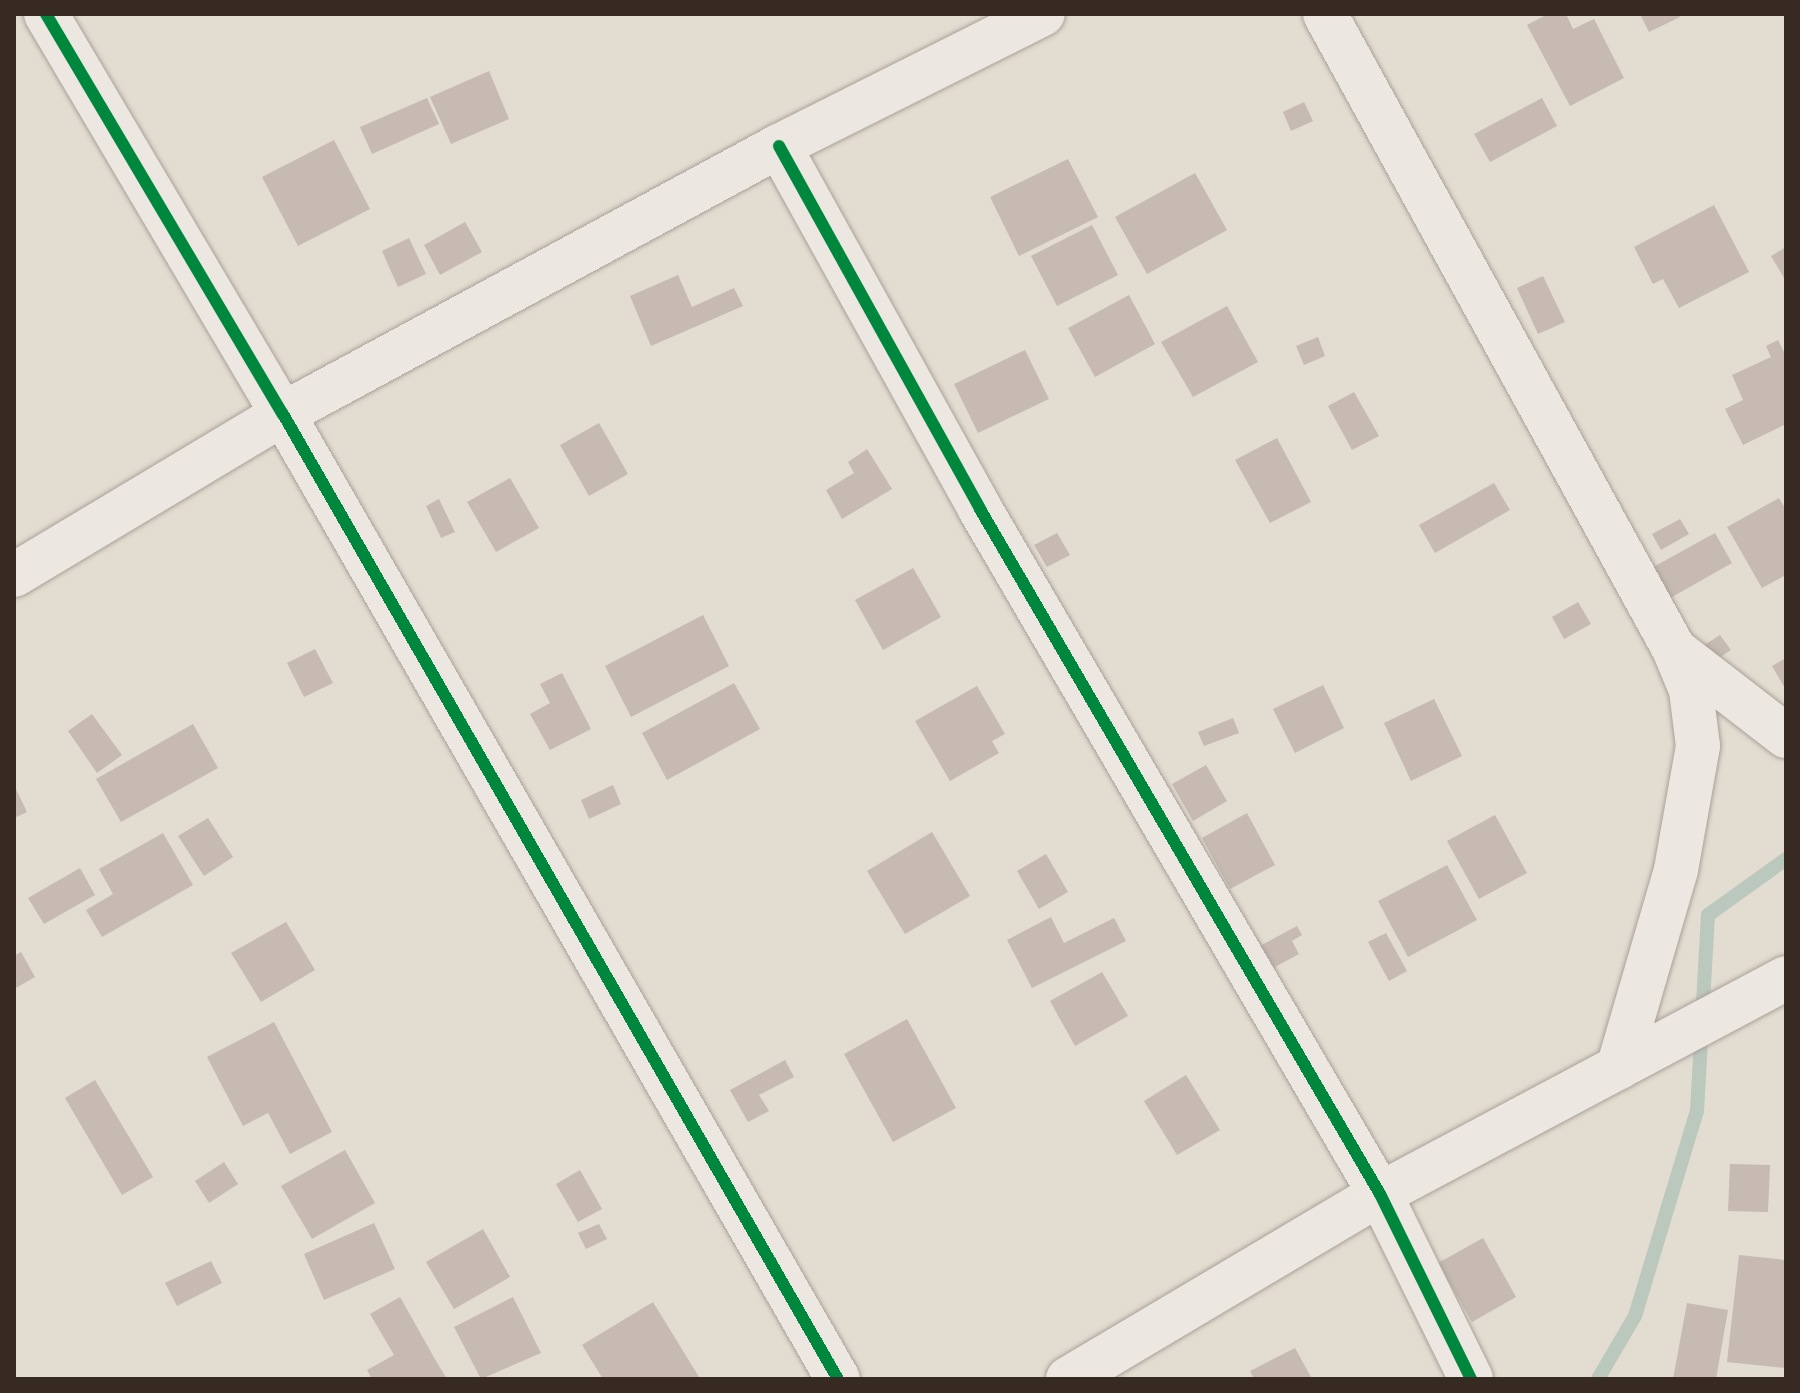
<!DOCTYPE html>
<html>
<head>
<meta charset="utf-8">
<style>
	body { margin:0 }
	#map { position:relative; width:1800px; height:1393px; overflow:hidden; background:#e3dcd1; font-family:"IBM Plex Serif",serif }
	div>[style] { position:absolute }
	.stream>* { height:14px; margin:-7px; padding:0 7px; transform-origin:7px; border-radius:7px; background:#bbc8be }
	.building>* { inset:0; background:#c6bab2 }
	.roads { filter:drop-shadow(0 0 2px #a9a199) drop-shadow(0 0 2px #a9a199) }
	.street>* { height:44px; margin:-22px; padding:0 22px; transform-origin:22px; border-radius:22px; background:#ece8e1 }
	.cycleway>* { height:12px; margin:-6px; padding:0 6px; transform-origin:6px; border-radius:6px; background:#00873e }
	span { translate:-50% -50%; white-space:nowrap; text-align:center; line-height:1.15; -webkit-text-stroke:7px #f2e8d8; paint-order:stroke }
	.frame { position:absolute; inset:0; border:16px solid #372a22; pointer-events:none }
</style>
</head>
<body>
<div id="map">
	<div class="stream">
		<i style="left:1598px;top:1379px;width:73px;rotate:-59.6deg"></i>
		<i style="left:1635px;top:1316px;width:214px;rotate:-73.2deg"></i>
		<i style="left:1697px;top:1111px;width:196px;rotate:-86.8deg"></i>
		<i style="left:1708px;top:915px;width:96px;rotate:-35.7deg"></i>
	</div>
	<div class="building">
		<i style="clip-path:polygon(1548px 14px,1566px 14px,1573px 29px,1594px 19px,1624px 78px,1570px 106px,1527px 25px)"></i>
		<i style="clip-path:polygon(1640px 14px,1678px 14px,1680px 17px,1649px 32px)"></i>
		<i style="clip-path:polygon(489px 71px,509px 119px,451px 144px,430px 97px)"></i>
		<i style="clip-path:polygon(427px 98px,439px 124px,372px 154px,360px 127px)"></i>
		<i style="clip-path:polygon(1542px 98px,1557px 126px,1490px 162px,1474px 134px)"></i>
		<i style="clip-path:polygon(1304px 102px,1313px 121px,1291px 131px,1283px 112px)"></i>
		<i style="clip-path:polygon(334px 140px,370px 209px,298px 246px,262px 177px)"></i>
		<i style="clip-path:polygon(1068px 159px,1098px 217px,1019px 256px,990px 197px)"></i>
		<i style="clip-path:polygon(1195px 173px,1227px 230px,1147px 274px,1115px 217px)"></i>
		<i style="clip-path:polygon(1714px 205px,1749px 272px,1679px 308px,1663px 279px,1653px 284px,1634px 247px)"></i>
		<i style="clip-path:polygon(465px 222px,482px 252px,440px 275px,424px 245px)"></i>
		<i style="clip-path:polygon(1092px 225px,1118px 275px,1057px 306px,1031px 256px)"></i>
		<i style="clip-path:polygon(409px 238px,426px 274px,398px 287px,382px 251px)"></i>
		<i style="clip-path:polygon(1786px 247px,1786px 281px,1771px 256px)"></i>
		<i style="clip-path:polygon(678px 275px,692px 307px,734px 288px,743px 306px,651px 346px,630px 296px)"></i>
		<i style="clip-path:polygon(1543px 276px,1565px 322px,1538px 334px,1517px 288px)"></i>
		<i style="clip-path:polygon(1129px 295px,1155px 344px,1095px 377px,1068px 328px)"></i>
		<i style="clip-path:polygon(1227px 306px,1258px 362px,1193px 397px,1161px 342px)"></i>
		<i style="clip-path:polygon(1318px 337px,1325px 356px,1304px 365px,1296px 346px)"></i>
		<i style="clip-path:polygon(1778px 340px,1786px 356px,1786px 424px,1743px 445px,1725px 409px,1743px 400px,1732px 375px,1771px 357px,1766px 346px)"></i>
		<i style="clip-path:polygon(1025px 350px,1049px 399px,978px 433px,954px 384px)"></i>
		<i style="clip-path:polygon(1354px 392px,1379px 436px,1352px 450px,1328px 406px)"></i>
		<i style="clip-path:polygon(599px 423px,628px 474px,589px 496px,560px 445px)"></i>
		<i style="clip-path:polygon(1277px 438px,1311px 502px,1270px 523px,1235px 460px)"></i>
		<i style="clip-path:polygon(867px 449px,892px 489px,842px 519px,826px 490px,854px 473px,848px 462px)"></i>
		<i style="clip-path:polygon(510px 478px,539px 528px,496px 552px,467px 502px)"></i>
		<i style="clip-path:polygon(1494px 483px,1510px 510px,1435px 553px,1419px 525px)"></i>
		<i style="clip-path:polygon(1779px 498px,1786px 510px,1786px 575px,1762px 588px,1727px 527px)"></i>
		<i style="clip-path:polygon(439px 499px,455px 532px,441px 538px,426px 506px)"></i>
		<i style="clip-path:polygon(1680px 519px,1689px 534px,1661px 550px,1652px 534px)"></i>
		<i style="clip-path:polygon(1057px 533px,1070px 555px,1047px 567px,1034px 545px)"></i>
		<i style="clip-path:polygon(1715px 533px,1732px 563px,1665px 601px,1648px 570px)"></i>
		<i style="clip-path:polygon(913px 568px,941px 617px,883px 650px,855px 600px)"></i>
		<i style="clip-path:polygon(1578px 602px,1591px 624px,1564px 639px,1552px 617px)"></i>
		<i style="clip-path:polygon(703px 615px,729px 666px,631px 717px,605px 666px)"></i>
		<i style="clip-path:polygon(1720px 635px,1731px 650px,1708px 665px,1698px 649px)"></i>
		<i style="clip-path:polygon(315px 649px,333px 683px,304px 697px,287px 663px)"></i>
		<i style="clip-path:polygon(1786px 658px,1786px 690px,1772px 666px)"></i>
		<i style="clip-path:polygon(562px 673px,591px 729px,550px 750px,530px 714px,550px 703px,540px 684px)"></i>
		<i style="clip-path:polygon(734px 683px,760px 729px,667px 780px,642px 733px)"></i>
		<i style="clip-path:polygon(1323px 685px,1344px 728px,1295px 753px,1273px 709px)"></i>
		<i style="clip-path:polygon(977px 686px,1005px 734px,992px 741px,999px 753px,950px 781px,915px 721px)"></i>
		<i style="clip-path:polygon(1434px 699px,1462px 756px,1411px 781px,1384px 723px)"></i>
		<i style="clip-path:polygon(92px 714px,122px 755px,97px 773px,68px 731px)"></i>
		<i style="clip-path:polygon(1233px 718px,1239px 733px,1204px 746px,1198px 732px)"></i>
		<i style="clip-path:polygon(193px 724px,218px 768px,121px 822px,96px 779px)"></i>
		<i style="clip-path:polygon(1206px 765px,1227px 801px,1193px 821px,1172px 784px)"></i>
		<i style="clip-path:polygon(14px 785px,27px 812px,14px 818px)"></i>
		<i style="clip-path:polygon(613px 785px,621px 804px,589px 819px,581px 800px)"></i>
		<i style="clip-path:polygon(1247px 813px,1275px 865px,1230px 889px,1202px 838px)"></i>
		<i style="clip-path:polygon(1495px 815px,1527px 873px,1479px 899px,1447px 841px)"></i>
		<i style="clip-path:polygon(208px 818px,233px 857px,204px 876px,178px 836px)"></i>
		<i style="clip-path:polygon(932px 832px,970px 896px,905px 934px,867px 871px)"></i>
		<i style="clip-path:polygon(163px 833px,193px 885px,102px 937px,86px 910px,113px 894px,99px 869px)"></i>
		<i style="clip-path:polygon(1046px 854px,1068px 892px,1039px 909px,1017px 871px)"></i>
		<i style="clip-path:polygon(1447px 865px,1477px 920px,1408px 957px,1378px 901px)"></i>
		<i style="clip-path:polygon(80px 868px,95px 895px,44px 924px,28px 898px)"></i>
		<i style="clip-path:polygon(1051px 917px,1064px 943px,1114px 918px,1126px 941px,1032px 988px,1007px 940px)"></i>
		<i style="clip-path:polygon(286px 922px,315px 970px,261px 1002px,231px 953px)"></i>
		<i style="clip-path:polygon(1297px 926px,1302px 935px,1292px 941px,1299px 954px,1273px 968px,1260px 946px)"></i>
		<i style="clip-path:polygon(1386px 933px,1407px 971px,1389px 981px,1368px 942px)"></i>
		<i style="clip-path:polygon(21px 952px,35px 977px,14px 989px,14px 956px)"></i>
		<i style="clip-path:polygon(1102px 972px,1128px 1016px,1075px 1046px,1050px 1001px)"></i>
		<i style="clip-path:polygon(907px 1019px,956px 1108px,893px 1142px,844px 1054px)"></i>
		<i style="clip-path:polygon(274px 1022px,332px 1132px,290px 1154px,268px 1113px,243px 1126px,207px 1057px)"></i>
		<i style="clip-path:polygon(785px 1060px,794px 1077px,759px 1095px,769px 1111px,748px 1122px,730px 1090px)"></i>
		<i style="clip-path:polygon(1186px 1075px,1220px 1130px,1177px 1155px,1144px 1101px)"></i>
		<i style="clip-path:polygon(95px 1080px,153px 1177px,122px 1195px,65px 1098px)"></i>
		<i style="clip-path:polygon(345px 1150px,375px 1203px,312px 1239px,281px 1186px)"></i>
		<i style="clip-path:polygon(224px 1162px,238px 1184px,209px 1203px,195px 1181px)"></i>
		<i style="clip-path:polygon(1730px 1164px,1770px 1165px,1768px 1212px,1728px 1211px)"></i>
		<i style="clip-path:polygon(580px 1170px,602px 1209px,578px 1222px,556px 1184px)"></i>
		<i style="clip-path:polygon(374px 1223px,395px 1269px,324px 1300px,304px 1254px)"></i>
		<i style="clip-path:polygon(599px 1224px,607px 1239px,586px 1249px,578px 1233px)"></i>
		<i style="clip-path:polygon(483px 1229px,510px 1277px,454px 1309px,426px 1262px)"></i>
		<i style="clip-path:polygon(1483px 1238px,1516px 1297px,1472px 1322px,1438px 1263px)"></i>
		<i style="clip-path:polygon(1739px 1255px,1786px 1260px,1785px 1368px,1727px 1362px)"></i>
		<i style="clip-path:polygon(211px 1261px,222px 1283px,177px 1306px,165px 1283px)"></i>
		<i style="clip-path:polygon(400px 1297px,436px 1361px,447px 1379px,372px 1379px,367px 1370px,394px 1355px,370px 1314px)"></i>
		<i style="clip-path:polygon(513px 1297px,541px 1353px,481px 1379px,454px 1327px)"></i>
		<i style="clip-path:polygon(653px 1302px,699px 1377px,603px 1379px,582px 1345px)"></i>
		<i style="clip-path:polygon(1687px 1303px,1728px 1310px,1716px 1379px,1673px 1379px)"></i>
		<i style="clip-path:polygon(1295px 1348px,1312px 1379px,1254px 1379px,1250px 1371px)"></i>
	</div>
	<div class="roads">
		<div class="street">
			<i style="left:46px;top:14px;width:465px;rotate:59.4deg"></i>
			<i style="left:283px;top:414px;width:1113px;rotate:60.1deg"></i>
			<i style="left:1325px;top:14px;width:725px;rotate:61.21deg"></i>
			<i style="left:1674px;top:649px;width:44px;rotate:67.5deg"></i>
			<i style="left:1691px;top:690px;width:56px;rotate:82.9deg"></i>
			<i style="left:1698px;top:746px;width:126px;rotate:100.1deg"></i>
			<i style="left:1676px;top:870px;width:206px;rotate:106.3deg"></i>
			<i style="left:779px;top:146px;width:415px;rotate:61deg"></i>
			<i style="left:980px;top:509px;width:793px;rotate:59.72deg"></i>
			<i style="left:1380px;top:1194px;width:206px;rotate:63.8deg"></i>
			<i style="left:14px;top:575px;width:313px;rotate:-30.9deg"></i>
			<i style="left:283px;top:414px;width:564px;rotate:-28.38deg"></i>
			<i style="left:779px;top:146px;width:295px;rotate:-26.6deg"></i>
			<i style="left:1676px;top:651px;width:139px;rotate:37.7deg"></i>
			<i style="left:1068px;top:1379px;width:363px;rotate:-30.7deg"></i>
			<i style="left:1380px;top:1194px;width:460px;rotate:-28deg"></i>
		</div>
	</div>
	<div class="cycleway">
		<i style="left:46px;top:14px;width:465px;rotate:59.4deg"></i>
		<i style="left:283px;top:414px;width:1113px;rotate:60.1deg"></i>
		<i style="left:779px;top:146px;width:415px;rotate:61deg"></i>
		<i style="left:980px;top:509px;width:793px;rotate:59.72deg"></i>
		<i style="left:1380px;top:1194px;width:206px;rotate:63.8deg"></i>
	</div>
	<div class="frame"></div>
</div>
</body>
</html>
